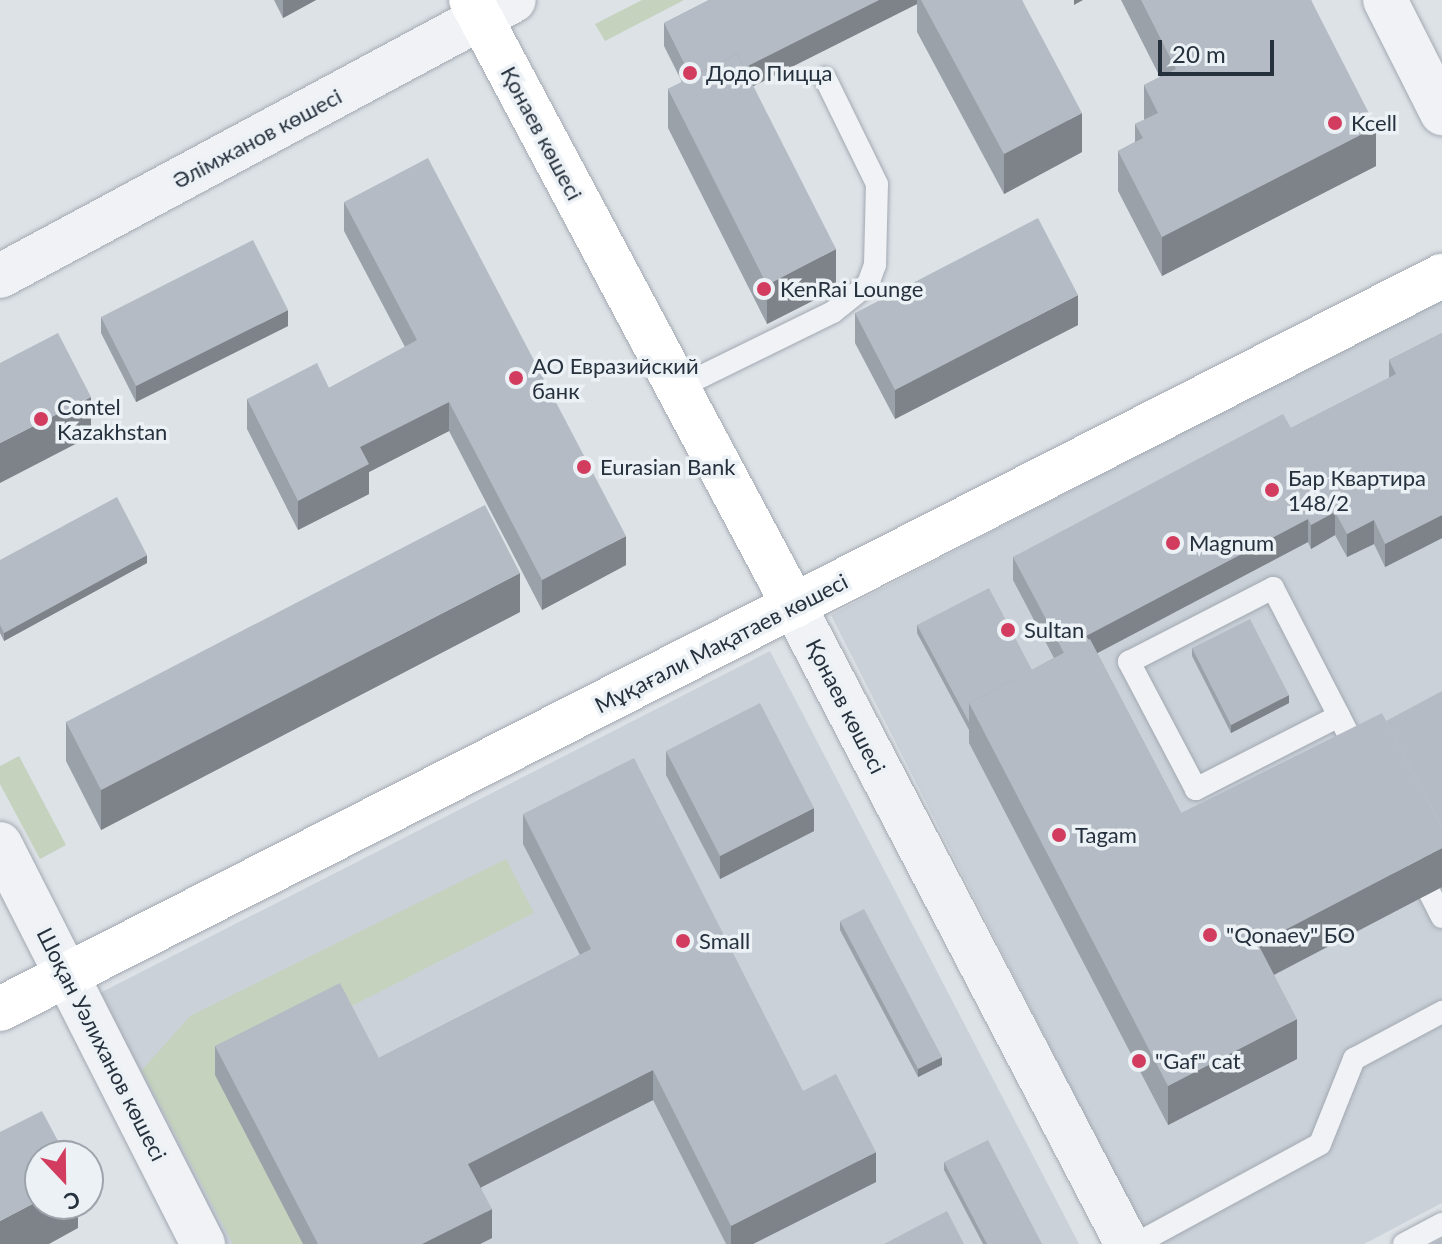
<!DOCTYPE html>
<html>
<head>
<meta charset="utf-8">
<style>
	body { margin:0 }
	#map { position:relative; width:1442px; height:1244px; overflow:hidden; background:#dde2e7; font-family:Lato,sans-serif }
	div>[style] { position:absolute }
	.built>* { inset:0; background:#cbd1d9 }
	.green>* { inset:0; background:#c4d2be }
	.roads { filter:drop-shadow(0 0 2px #a2a9b1) drop-shadow(0 0 2px #a2a9b1) }
	.lane>* { height:22px; margin:-11px; padding:0 11px; transform-origin:11px; border-radius:11px; background:#f0f2f6 }
	.street>* { height:44px; margin:-22px; padding:0 22px; transform-origin:22px; border-radius:22px; background:#f0f2f6 }
	.secondary>* { height:44px; margin:-22px; padding:0 22px; transform-origin:22px; border-radius:22px; background:#fff }
	.wall>* { inset:0; background:#9ba1a9 }
	.shaded-wall>* { inset:0; background:#7e8389 }
	.building>* { inset:0; background:#b4bbc4 }
	.dots>* { width:22px; height:22px; translate:-50% -50%; box-sizing:border-box; border:4px solid #ecf1f5; border-radius:50% }
	span { translate:-50% -50%; white-space:nowrap; text-align:center; line-height:1.15; -webkit-text-stroke:7px #ecf1f5; paint-order:stroke }
	.poi-label { font-size:22px; color:#26313e }
	.left { translate:0 -50%; text-align:left }
	.street-label { font-size:22px; color:#26313e }
	.north { position:absolute; left:24px; top:1140px; width:80px; height:80px; box-sizing:border-box; background:#ecf1f5; border:2px solid #9da4ac; border-radius:50%; rotate:158deg; font-size:22px; font-weight:700; line-height:32px; text-align:center; color:#26313e }
	.north::after { content:''; display:block; margin:auto; width:28px; height:36px; background:#d23c5f; clip-path:polygon(50% 0,100% 100%,50% 72%,0 100%) }
	.scale { position:absolute; left:1158px; top:40px; width:116px; height:36px; box-sizing:border-box; border:4px solid #26313e; border-top:0; padding-left:10px; font-size:24px; line-height:28px; white-space:nowrap; color:#26313e; -webkit-text-stroke:6px #ecf1f5; paint-order:stroke }
</style>
</head>
<body>
<div id="map">
	<div class="built">
		<i style="clip-path:polygon(1442px 298px,1442px 1203px,1364px 1244px,1150px 1244px,831px 615px)"></i>
		<i style="clip-path:polygon(770px 651px,1079px 1244px,225px 1244px,98px 994px)"></i>
	</div>
	<div class="green">
		<i style="clip-path:polygon(642px 0,684px 0,605px 41px,595px 24px)"></i>
		<i style="clip-path:polygon(19px 756px,66px 845px,40px 859px,0 784px,0 766px)"></i>
		<i style="clip-path:polygon(506px 859px,534px 913px,340px 1012px,303px 1244px,233px 1244px,142px 1070px,190px 1016px)"></i>
	</div>
	<div class="roads">
		<div class="lane">
			<i style="left:680px;top:387px;width:170px;rotate:-26.1deg"></i>
			<i style="left:833px;top:312px;width:45px;rotate:-38.7deg"></i>
			<i style="left:868px;top:284px;width:20px;rotate:-70deg"></i>
			<i style="left:875px;top:265px;width:81px;rotate:-88.6deg"></i>
			<i style="left:877px;top:184px;width:118px;rotate:-116.1deg"></i>
			<i style="left:1339px;top:716px;width:161px;rotate:153deg"></i>
			<i style="left:1196px;top:789px;width:144px;rotate:-117.8deg"></i>
			<i style="left:1129px;top:662px;width:162px;rotate:-27.2deg"></i>
			<i style="left:1273px;top:588px;width:144px;rotate:62.7deg"></i>
			<i style="left:1339px;top:716px;width:44px;rotate:62.9deg"></i>
			<i style="left:1417px;top:868px;width:55px;rotate:63deg"></i>
			<i style="left:1136px;top:1244px;width:209px;rotate:-28.5deg"></i>
			<i style="left:1320px;top:1144px;width:92px;rotate:-68.2deg"></i>
			<i style="left:1354px;top:1059px;width:100px;rotate:-28.1deg"></i>
			<i style="left:1404px;top:1244px;width:43px;rotate:-27.8deg"></i>
		</div>
		<div class="street">
			<i style="left:1385px;top:0;width:127px;rotate:63.2deg"></i>
			<i style="left:0;top:276px;width:583px;rotate:-28.23deg"></i>
			<i style="left:794px;top:606px;width:720px;rotate:62.44deg"></i>
			<i style="left:0;top:844px;width:449px;rotate:63.1deg"></i>
		</div>
		<div class="secondary">
			<i style="left:471px;top:0;width:687px;rotate:61.94deg"></i>
			<i style="left:0;top:1009px;width:1618px;rotate:-26.95deg"></i>
		</div>
	</div>
	<div class="wall">
		<i style="clip-path:polygon(274px 0,316px 0,283px 18px)"></i>
		<i style="clip-path:polygon(709px 0,1022px 0,1082px 152px,1004px 194px,917px 32px,917px 4px,753px 86px,836px 289px,767px 324px,668px 128px,668px 89px,682px 82px,664px 46px,664px 23px)"></i>
		<i style="clip-path:polygon(1121px 0,1311px 0,1376px 166px,1162px 276px,1118px 191px,1118px 151px,1135px 142px,1135px 124px,1144px 120px,1144px 85px,1160px 77px)"></i>
		<i style="clip-path:polygon(344px 202px,626px 565px,542px 610px,449px 431px,369px 472px,369px 494px,298px 530px,247px 429px,247px 399px,329px 388px,405px 347px,344px 231px)"></i>
		<i style="clip-path:polygon(855px 313px,1078px 325px,895px 419px,855px 343px)"></i>
		<i style="clip-path:polygon(101px 317px,288px 326px,136px 402px,101px 333px)"></i>
		<i style="clip-path:polygon(1442px 333px,1442px 538px,1385px 567px,1374px 544px,1347px 557px,1335px 535px,1311px 549px,1308px 542px,1097px 653px,1181px 813px,1442px 887px,1274px 975px,1297px 1059px,1168px 1125px,969px 743px,969px 730px,917px 633px,917px 625px,1032px 670px,1054px 658px,1013px 580px,1013px 557px,1291px 428px,1389px 378px,1389px 360px)"></i>
		<i style="clip-path:polygon(0 560px,147px 563px,4px 641px,0 633px)"></i>
		<i style="clip-path:polygon(520px 612px,101px 830px,66px 761px,66px 722px)"></i>
		<i style="clip-path:polygon(1192px 648px,1289px 703px,1231px 733px,1192px 656px)"></i>
		<i style="clip-path:polygon(666px 751px,814px 831px,720px 879px,666px 775px)"></i>
		<i style="clip-path:polygon(523px 814px,803px 1091px,876px 1182px,753px 1244px,726px 1244px,653px 1100px,481px 1187px,492px 1238px,480px 1244px,303px 1244px,215px 1075px,215px 1046px,379px 1058px,580px 955px,523px 844px)"></i>
		<i style="clip-path:polygon(840px 921px,942px 1065px,918px 1077px,840px 930px)"></i>
		<i style="clip-path:polygon(944px 1162px,1042px 1244px,983px 1244px,944px 1170px)"></i>
	</div>
	<div class="shaded-wall">
		<i style="clip-path:polygon(283px 0,316px 0,283px 18px)"></i>
		<i style="clip-path:polygon(879px 0,917px 0,917px 4px,698px 114px,698px 90px)"></i>
		<i style="clip-path:polygon(1074px 0,1083px 0,1074px 5px)"></i>
		<i style="clip-path:polygon(1082px 113px,1082px 152px,1004px 194px,1004px 154px)"></i>
		<i style="clip-path:polygon(1376px 127px,1376px 166px,1162px 276px,1162px 237px)"></i>
		<i style="clip-path:polygon(836px 249px,836px 289px,767px 324px,767px 285px)"></i>
		<i style="clip-path:polygon(1078px 295px,1078px 325px,895px 419px,895px 390px)"></i>
		<i style="clip-path:polygon(288px 310px,288px 326px,136px 402px,136px 386px)"></i>
		<i style="clip-path:polygon(91px 397px,91px 436px,0 483px,0 443px)"></i>
		<i style="clip-path:polygon(449px 402px,449px 431px,369px 472px,369px 494px,298px 530px,298px 501px,360px 447px)"></i>
		<i style="clip-path:polygon(1335px 512px,1335px 535px,1311px 549px,1311px 525px)"></i>
		<i style="clip-path:polygon(1442px 515px,1442px 538px,1385px 567px,1385px 544px)"></i>
		<i style="clip-path:polygon(1308px 519px,1308px 542px,1090px 657px,1086px 636px)"></i>
		<i style="clip-path:polygon(1374px 520px,1374px 544px,1347px 557px,1347px 534px)"></i>
		<i style="clip-path:polygon(626px 536px,626px 565px,542px 610px,542px 580px)"></i>
		<i style="clip-path:polygon(147px 555px,147px 563px,4px 641px,4px 633px)"></i>
		<i style="clip-path:polygon(520px 573px,520px 612px,101px 830px,101px 790px)"></i>
		<i style="clip-path:polygon(1289px 695px,1289px 703px,1231px 733px,1231px 725px)"></i>
		<i style="clip-path:polygon(814px 808px,814px 831px,720px 879px,720px 856px)"></i>
		<i style="clip-path:polygon(1442px 848px,1442px 887px,1258px 983px,1258px 944px)"></i>
		<i style="clip-path:polygon(1297px 1019px,1297px 1059px,1168px 1125px,1168px 1086px)"></i>
		<i style="clip-path:polygon(942px 1057px,942px 1065px,918px 1077px,918px 1069px)"></i>
		<i style="clip-path:polygon(653px 1070px,653px 1100px,468px 1194px,468px 1164px)"></i>
		<i style="clip-path:polygon(876px 1152px,876px 1182px,753px 1244px,731px 1244px,731px 1226px)"></i>
		<i style="clip-path:polygon(40px 1200px,40px 1204px,78px 1204px,78px 1228px,49px 1244px,0 1244px,0 1221px)"></i>
		<i style="clip-path:polygon(492px 1209px,492px 1238px,480px 1244px,422px 1244px)"></i>
	</div>
	<div class="building">
		<i style="clip-path:polygon(709px 0,879px 0,744px 68px,737px 54px,691px 77px,664px 23px)"></i>
		<i style="clip-path:polygon(921px 0,1022px 0,1082px 113px,1004px 154px)"></i>
		<i style="clip-path:polygon(1141px 0,1311px 0,1376px 127px,1162px 237px,1118px 151px,1143px 138px,1135px 124px,1158px 113px,1144px 85px,1176px 69px)"></i>
		<i style="clip-path:polygon(737px 54px,836px 249px,767px 285px,668px 89px)"></i>
		<i style="clip-path:polygon(428px 158px,626px 536px,542px 580px,449px 402px,360px 447px,369px 464px,298px 501px,247px 399px,317px 363px,329px 388px,417px 340px,344px 202px)"></i>
		<i style="clip-path:polygon(1038px 218px,1078px 295px,895px 390px,855px 313px)"></i>
		<i style="clip-path:polygon(253px 240px,288px 310px,136px 386px,101px 317px)"></i>
		<i style="clip-path:polygon(58px 333px,91px 397px,0 443px,0 363px)"></i>
		<i style="clip-path:polygon(1442px 333px,1442px 515px,1385px 544px,1374px 520px,1347px 534px,1335px 512px,1311px 525px,1308px 519px,1086px 636px,1089px 640px,1064px 653px,1013px 557px,1283px 414px,1291px 428px,1396px 374px,1389px 360px)"></i>
		<i style="clip-path:polygon(117px 497px,147px 555px,4px 633px,0 625px,0 560px)"></i>
		<i style="clip-path:polygon(485px 505px,520px 573px,101px 790px,66px 722px)"></i>
		<i style="clip-path:polygon(989px 588px,1032px 670px,969px 703px,969px 722px,917px 625px)"></i>
		<i style="clip-path:polygon(1250px 619px,1289px 695px,1231px 725px,1192px 648px)"></i>
		<i style="clip-path:polygon(1090px 639px,1181px 813px,1382px 713px,1442px 828px,1442px 848px,1258px 944px,1297px 1019px,1168px 1086px,969px 703px)"></i>
		<i style="clip-path:polygon(1442px 691px,1442px 828px,1386px 721px)"></i>
		<i style="clip-path:polygon(760px 703px,814px 808px,720px 856px,666px 751px)"></i>
		<i style="clip-path:polygon(634px 758px,803px 1091px,836px 1074px,876px 1152px,731px 1226px,653px 1070px,468px 1164px,492px 1209px,422px 1244px,318px 1244px,215px 1046px,340px 983px,379px 1058px,591px 949px,523px 814px)"></i>
		<i style="clip-path:polygon(864px 909px,942px 1057px,918px 1069px,840px 921px)"></i>
		<i style="clip-path:polygon(42px 1111px,66px 1156px,40px 1156px,40px 1200px,0 1221px,0 1132px)"></i>
		<i style="clip-path:polygon(988px 1140px,1042px 1244px,987px 1244px,944px 1162px)"></i>
		<i style="clip-path:polygon(947px 1211px,964px 1244px,884px 1244px)"></i>
		<i style="clip-path:polygon(1442px 1238px,1442px 1244px,1431px 1244px)"></i>
	</div>
	<div class="dots">
		<i style="left:690px;top:73px;background:#d23c5f"></i>
		<i style="left:1335px;top:123px;background:#d23c5f"></i>
		<i style="left:764px;top:289px;background:#d23c5f"></i>
		<i style="left:516px;top:378px;background:#d23c5f"></i>
		<i style="left:41px;top:419px;background:#d23c5f"></i>
		<i style="left:584px;top:467px;background:#d23c5f"></i>
		<i style="left:1272px;top:490px;background:#d23c5f"></i>
		<i style="left:1173px;top:543px;background:#d23c5f"></i>
		<i style="left:1008px;top:630px;background:#d23c5f"></i>
		<i style="left:1059px;top:835px;background:#d23c5f"></i>
		<i style="left:1210px;top:935px;background:#d23c5f"></i>
		<i style="left:683px;top:941px;background:#d23c5f"></i>
		<i style="left:1139px;top:1061px;background:#d23c5f"></i>
	</div>
	<div class="poi-label">
		<span class="left" style="left:706px;top:73px">Додо Пицца</span>
		<span class="left" style="left:1351px;top:123px">Kcell</span>
		<span class="left" style="left:780px;top:289px">KenRai Lounge</span>
		<span class="left" style="left:532px;top:378px">АО Евразийский<br>банк</span>
		<span class="left" style="left:57px;top:419px">Contel<br>Kazakhstan</span>
		<span class="left" style="left:600px;top:467px">Eurasian Bank</span>
		<span class="left" style="left:1288px;top:490px">Бар Квартира<br>148/2</span>
		<span class="left" style="left:1189px;top:543px">Magnum</span>
		<span class="left" style="left:1024px;top:630px">Sultan</span>
		<span class="left" style="left:1075px;top:835px">Tagam</span>
		<span class="left" style="left:1226px;top:935px">"Qonaev" БО</span>
		<span class="left" style="left:699px;top:941px">Small</span>
		<span class="left" style="left:1155px;top:1061px">"Gaf" cat</span>
	</div>
	<div class="street-label">
		<span style="left:542px;top:133px;rotate:62deg">Қонаев көшесі</span>
		<span style="left:257px;top:138px;rotate:-28deg">Әлімжанов көшесі</span>
		<span style="left:721px;top:643px;rotate:-27deg">Мұқағали Мақатаев көшесі</span>
		<span style="left:846px;top:706px;rotate:63deg">Қонаев көшесі</span>
		<span style="left:102px;top:1044px;rotate:63deg">Шоқан Уәлиханов көшесі</span>
	</div>
	<div class="north">С</div>
	<div class="scale">20 m</div>
</div>
</body>
</html>
